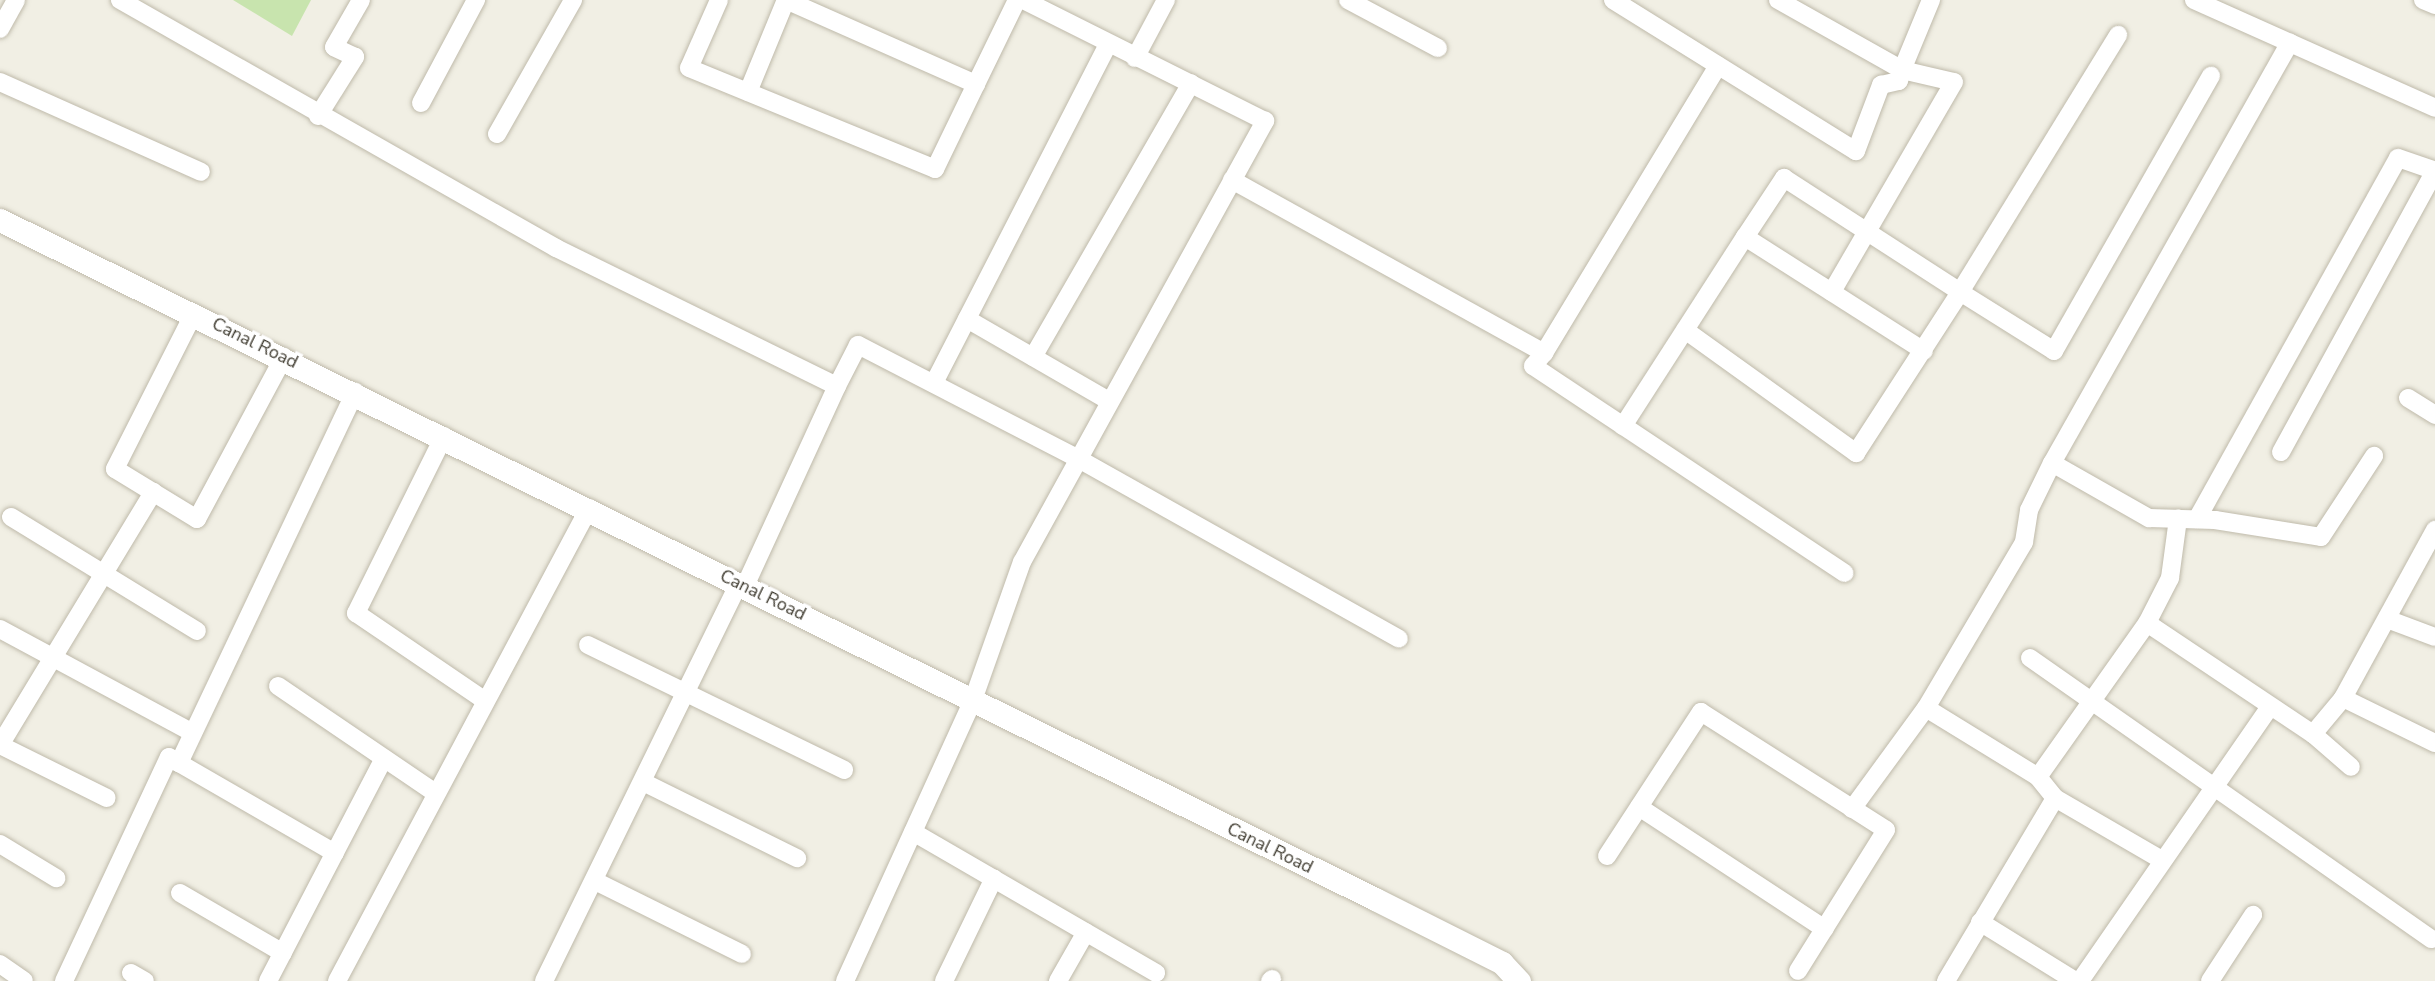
<!DOCTYPE html>
<html>
<head>
<meta charset="utf-8">
<style>
	body { margin:0 }
	#map { position:relative; width:2435px; height:981px; overflow:hidden; background:#f1efe4; font-family:"Nunito Sans",sans-serif }
	div>[style] { position:absolute }
	.green>* { inset:0; background:#c8e4ae }
	.roads { filter:drop-shadow(0 0 2px #bfbaaa) drop-shadow(0 0 2px #bfbaaa) }
	.minor>* { height:18px; margin:-9px; padding:0 9px; transform-origin:9px; border-radius:9px; background:#fff }
	.tertiary>* { height:23px; margin:-11.5px; padding:0 11.5px; transform-origin:11.5px; border-radius:11.5px; background:#fff }
	span { translate:-50% -50%; white-space:nowrap; text-align:center; line-height:1.15; -webkit-text-stroke:7px #fff; paint-order:stroke }
	.street-label { font-size:18px; color:#433f34 }
</style>
</head>
<body>
<div id="map">
	<div class="green">
		<i style="clip-path:polygon(233px 0,311px 0,292px 36px)"></i>
	</div>
	<div class="roads">
		<div class="minor">
			<i style="left:120px;top:0;width:502px;rotate:29.63deg"></i>
			<i style="left:556px;top:248px;width:313px;rotate:26.2deg"></i>
			<i style="left:837px;top:386px;width:220px;rotate:114.7deg"></i>
			<i style="left:719px;top:0;width:74px;rotate:113.8deg"></i>
			<i style="left:689px;top:68px;width:266px;rotate:22.3deg"></i>
			<i style="left:935px;top:169px;width:94px;rotate:-64.2deg"></i>
			<i style="left:786px;top:0;width:208px;rotate:23.9deg"></i>
			<i style="left:976px;top:84px;width:93px;rotate:-64deg"></i>
			<i style="left:1348px;top:0;width:102px;rotate:28.1deg"></i>
			<i style="left:1613px;top:0;width:286px;rotate:31.9deg"></i>
			<i style="left:1856px;top:151px;width:71px;rotate:-69.3deg"></i>
			<i style="left:1881px;top:85px;width:18px;rotate:-13deg"></i>
			<i style="left:1899px;top:81px;width:11px;rotate:-75deg"></i>
			<i style="left:1902px;top:70px;width:53px;rotate:13deg"></i>
			<i style="left:1954px;top:82px;width:243px;rotate:120.2deg"></i>
			<i style="left:1778px;top:0;width:142px;rotate:29.4deg"></i>
			<i style="left:1902px;top:70px;width:76px;rotate:-67.5deg"></i>
			<i style="left:2194px;top:0;width:264px;rotate:24.1deg"></i>
			<i style="left:2423px;top:0;width:13px;rotate:23deg"></i>
			<i style="left:0;top:29px;width:33px;rotate:-61deg"></i>
			<i style="left:1135px;top:58px;width:66px;rotate:-61.9deg"></i>
			<i style="left:0;top:82px;width:220px;rotate:24.1deg"></i>
			<i style="left:748px;top:92px;width:100px;rotate:-67.6deg"></i>
			<i style="left:421px;top:103px;width:117px;rotate:-61.9deg"></i>
			<i style="left:318px;top:116px;width:70px;rotate:-57.9deg"></i>
			<i style="left:355px;top:57px;width:23px;rotate:-155deg"></i>
			<i style="left:334px;top:47px;width:54px;rotate:-60.1deg"></i>
			<i style="left:497px;top:134px;width:154px;rotate:-60.4deg"></i>
			<i style="left:1232px;top:180px;width:357px;rotate:29deg"></i>
			<i style="left:1544px;top:353px;width:336px;rotate:-58.8deg"></i>
			<i style="left:1745px;top:237px;width:71px;rotate:-56.5deg"></i>
			<i style="left:1784px;top:178px;width:210px;rotate:32.9deg"></i>
			<i style="left:1960px;top:292px;width:302px;rotate:-58.4deg"></i>
			<i style="left:194px;top:313px;width:175px;rotate:116.9deg"></i>
			<i style="left:115px;top:469px;width:96px;rotate:31.4deg"></i>
			<i style="left:197px;top:519px;width:184px;rotate:-61.8deg"></i>
			<i style="left:967px;top:319px;width:164px;rotate:30deg"></i>
			<i style="left:1685px;top:330px;width:211px;rotate:35.7deg"></i>
			<i style="left:1856px;top:453px;width:192px;rotate:-57.1deg"></i>
			<i style="left:1960px;top:292px;width:111px;rotate:32.1deg"></i>
			<i style="left:2054px;top:351px;width:317px;rotate:-60.3deg"></i>
			<i style="left:1544px;top:353px;width:17px;rotate:130deg"></i>
			<i style="left:1533px;top:366px;width:374px;rotate:33.6deg"></i>
			<i style="left:1033px;top:357px;width:316px;rotate:-60deg"></i>
			<i style="left:935px;top:381px;width:379px;rotate:-62.8deg"></i>
			<i style="left:837px;top:386px;width:46px;rotate:-62.9deg"></i>
			<i style="left:858px;top:345px;width:246px;rotate:27.3deg"></i>
			<i style="left:1077px;top:458px;width:369px;rotate:29.3deg"></i>
			<i style="left:2408px;top:398px;width:32px;rotate:32deg"></i>
			<i style="left:1623px;top:426px;width:225px;rotate:-57.2deg"></i>
			<i style="left:1745px;top:237px;width:212px;rotate:32.5deg"></i>
			<i style="left:444px;top:436px;width:198px;rotate:116.4deg"></i>
			<i style="left:356px;top:613px;width:155px;rotate:34.2deg"></i>
			<i style="left:2281px;top:452px;width:320px;rotate:-61.3deg"></i>
			<i style="left:2052px;top:463px;width:112px;rotate:29.6deg"></i>
			<i style="left:2149px;top:518px;width:66px;rotate:1.7deg"></i>
			<i style="left:2215px;top:520px;width:107px;rotate:9.1deg"></i>
			<i style="left:2321px;top:537px;width:97px;rotate:-56.8deg"></i>
			<i style="left:11px;top:517px;width:218px;rotate:31.5deg"></i>
			<i style="left:2197px;top:519px;width:413px;rotate:-60.9deg"></i>
			<i style="left:2398px;top:158px;width:39px;rotate:19deg"></i>
			<i style="left:2387px;top:619px;width:51px;rotate:20.6deg"></i>
			<i style="left:2147px;top:623px;width:200px;rotate:33.8deg"></i>
			<i style="left:2313px;top:734px;width:50px;rotate:41deg"></i>
			<i style="left:0;top:629px;width:219px;rotate:28.3deg"></i>
			<i style="left:588px;top:645px;width:285px;rotate:26deg"></i>
			<i style="left:2030px;top:658px;width:490px;rotate:35deg"></i>
			<i style="left:278px;top:686px;width:189px;rotate:34.2deg"></i>
			<i style="left:2343px;top:698px;width:102px;rotate:26.1deg"></i>
			<i style="left:1926px;top:708px;width:132px;rotate:31.6deg"></i>
			<i style="left:2038px;top:777px;width:27px;rotate:51deg"></i>
			<i style="left:2055px;top:798px;width:124px;rotate:30.1deg"></i>
			<i style="left:2313px;top:734px;width:47px;rotate:-50.2deg"></i>
			<i style="left:2343px;top:698px;width:192px;rotate:-61.3deg"></i>
			<i style="left:0;top:745px;width:296px;rotate:-58.8deg"></i>
			<i style="left:0;top:745px;width:119px;rotate:26.4deg"></i>
			<i style="left:179px;top:763px;width:180px;rotate:30deg"></i>
			<i style="left:2038px;top:777px;width:189px;rotate:-54.7deg"></i>
			<i style="left:2147px;top:623px;width:51px;rotate:-62.9deg"></i>
			<i style="left:2170px;top:578px;width:60px;rotate:-82.3deg"></i>
			<i style="left:643px;top:782px;width:172px;rotate:26.3deg"></i>
			<i style="left:1639px;top:807px;width:222px;rotate:33.3deg"></i>
			<i style="left:1852px;top:809px;width:125px;rotate:-53.8deg"></i>
			<i style="left:1926px;top:708px;width:193px;rotate:-59.4deg"></i>
			<i style="left:2024px;top:542px;width:32px;rotate:-81deg"></i>
			<i style="left:2029px;top:510px;width:52px;rotate:-63.9deg"></i>
			<i style="left:2052px;top:463px;width:483px;rotate:-60.5deg"></i>
			<i style="left:913px;top:832px;width:281px;rotate:30.1deg"></i>
			<i style="left:0;top:844px;width:66px;rotate:31.3deg"></i>
			<i style="left:1607px;top:856px;width:172px;rotate:-56.9deg"></i>
			<i style="left:1701px;top:712px;width:219px;rotate:32.5deg"></i>
			<i style="left:1886px;top:830px;width:166px;rotate:122deg"></i>
			<i style="left:595px;top:881px;width:164px;rotate:26.4deg"></i>
			<i style="left:180px;top:893px;width:119px;rotate:30.2deg"></i>
			<i style="left:1980px;top:922px;width:112px;rotate:31.8deg"></i>
			<i style="left:0;top:964px;width:29px;rotate:35deg"></i>
			<i style="left:131px;top:973px;width:16px;rotate:30deg"></i>
			<i style="left:64px;top:981px;width:247px;rotate:-64.9deg"></i>
			<i style="left:169px;top:757px;width:12px;rotate:31deg"></i>
			<i style="left:179px;top:763px;width:411px;rotate:-64.6deg"></i>
			<i style="left:268px;top:981px;width:251px;rotate:-62.5deg"></i>
			<i style="left:337px;top:981px;width:536px;rotate:-61.95deg"></i>
			<i style="left:544px;top:981px;width:443px;rotate:-63.9deg"></i>
			<i style="left:845px;top:981px;width:309px;rotate:-65.5deg"></i>
			<i style="left:973px;top:700px;width:146px;rotate:-70.5deg"></i>
			<i style="left:1022px;top:562px;width:504px;rotate:-61.14deg"></i>
			<i style="left:1265px;top:121px;width:271px;rotate:-153.4deg"></i>
			<i style="left:944px;top:981px;width:114px;rotate:-64.1deg"></i>
			<i style="left:1058px;top:981px;width:56px;rotate:-60.3deg"></i>
			<i style="left:1270px;top:981px;width:3px;rotate:-45deg"></i>
			<i style="left:1946px;top:981px;width:213px;rotate:-59.2deg"></i>
			<i style="left:2080px;top:981px;width:332px;rotate:-55.3deg"></i>
			<i style="left:2210px;top:981px;width:79px;rotate:-56.9deg"></i>
		</div>
		<div class="tertiary">
			<i style="left:0;top:220px;width:1534px;rotate:26.28deg"></i>
			<i style="left:1375px;top:899px;width:142px;rotate:26.7deg"></i>
			<i style="left:1502px;top:963px;width:25px;rotate:47deg"></i>
		</div>
	</div>
	<div class="street-label">
		<span style="left:255px;top:343px;rotate:26deg">Canal Road</span>
		<span style="left:763px;top:595px;rotate:26deg">Canal Road</span>
		<span style="left:1270px;top:848px;rotate:26deg">Canal Road</span>
	</div>
</div>
</body>
</html>
